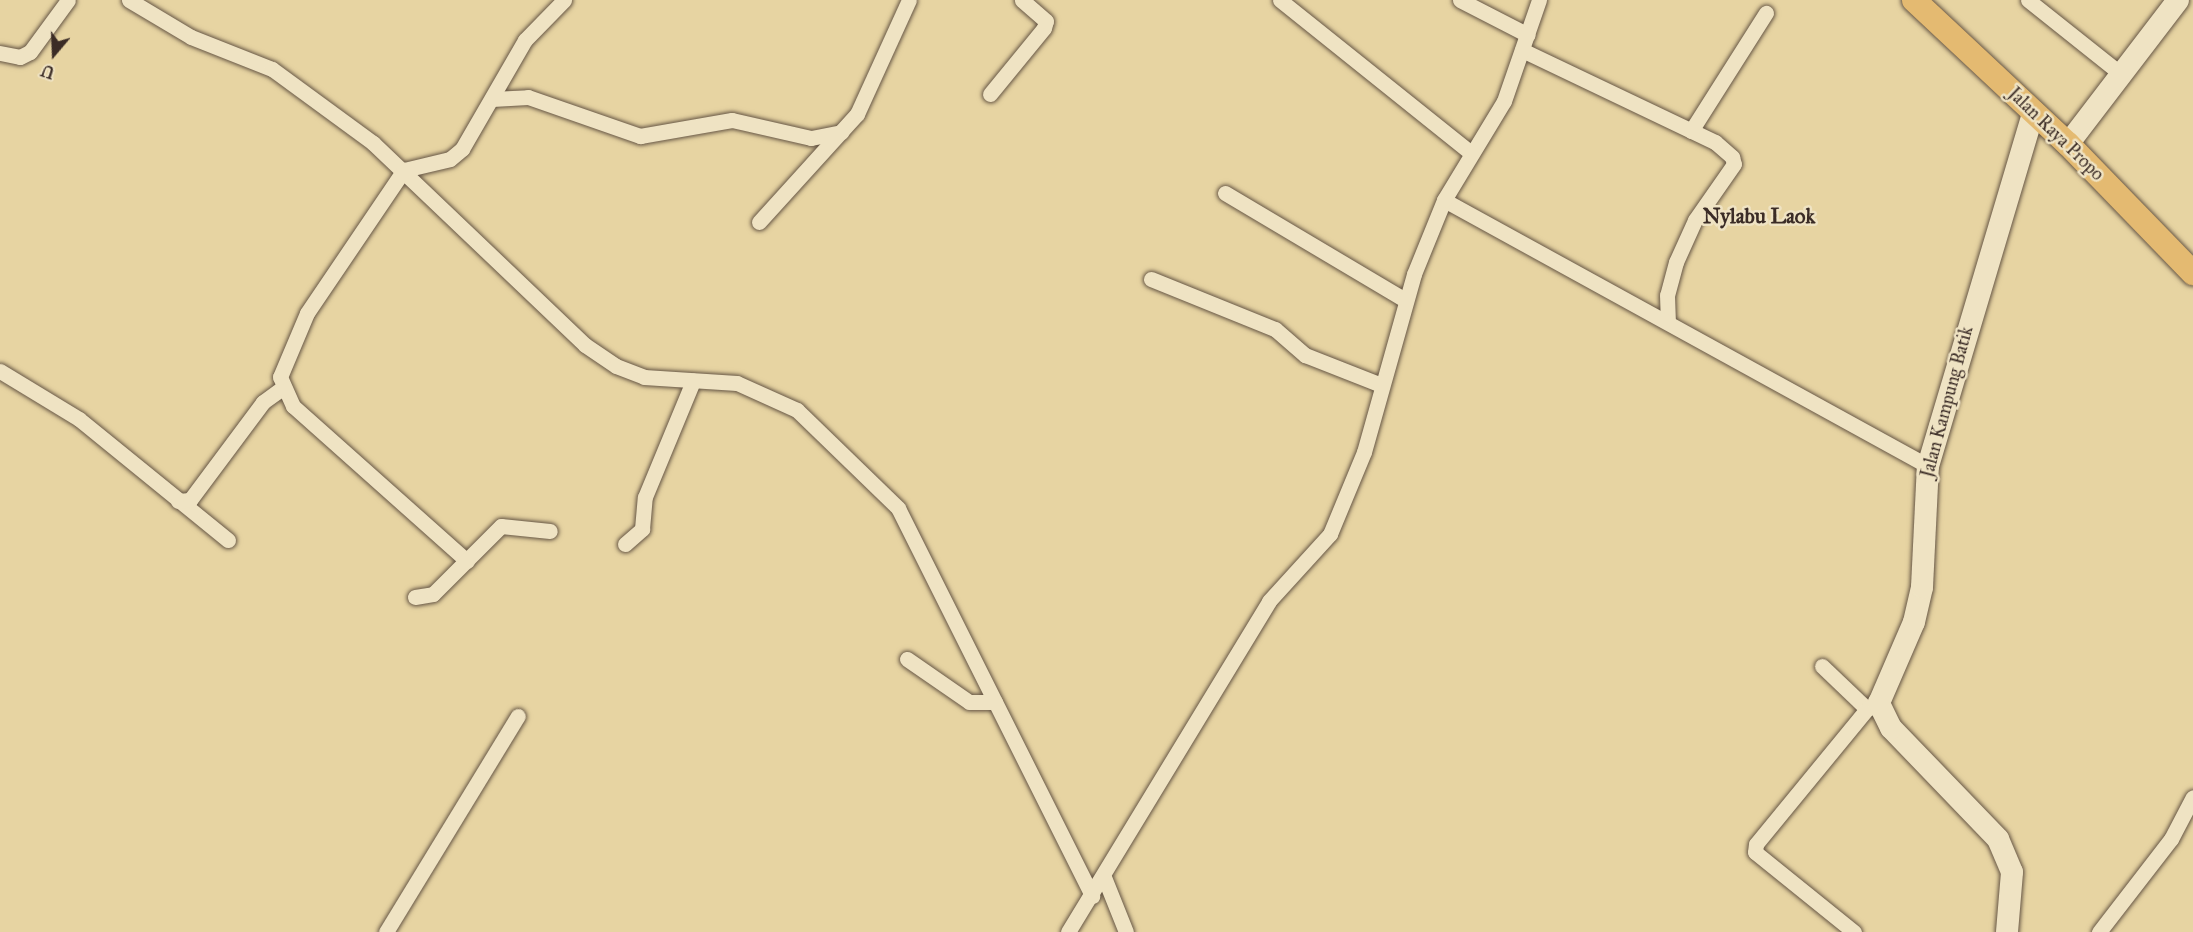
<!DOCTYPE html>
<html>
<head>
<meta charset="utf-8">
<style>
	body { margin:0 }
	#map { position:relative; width:2193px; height:932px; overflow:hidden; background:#e7d4a2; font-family:"IM FELL Great Primer",serif }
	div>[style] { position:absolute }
	.roads { filter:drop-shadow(0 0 2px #665645) drop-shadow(0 0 2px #665645) }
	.street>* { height:15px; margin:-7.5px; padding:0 7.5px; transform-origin:7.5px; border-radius:7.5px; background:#efe3c3 }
	.secondary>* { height:22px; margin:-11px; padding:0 11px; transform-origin:11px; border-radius:11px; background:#efe3c3 }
	.primary>* { height:24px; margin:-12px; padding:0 12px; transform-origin:12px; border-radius:12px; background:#e4ba71 }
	span { translate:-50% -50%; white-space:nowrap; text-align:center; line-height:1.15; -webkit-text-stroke:5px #efe3c3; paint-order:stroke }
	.street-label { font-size:18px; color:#3b2c26 }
	.quarter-label { font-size:21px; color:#3b2c26; font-weight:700 }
	.north { position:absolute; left:24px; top:24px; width:60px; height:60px; -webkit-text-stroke:4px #efe3c3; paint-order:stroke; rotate:199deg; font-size:16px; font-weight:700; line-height:24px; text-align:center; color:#3b2c26 }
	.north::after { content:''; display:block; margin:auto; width:21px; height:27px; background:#3b2c26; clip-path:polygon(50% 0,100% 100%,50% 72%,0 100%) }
</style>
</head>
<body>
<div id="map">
	<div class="roads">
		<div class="street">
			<i style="left:129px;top:0;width:72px;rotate:30.8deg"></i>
			<i style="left:191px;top:37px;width:87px;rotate:21.6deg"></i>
			<i style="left:272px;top:69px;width:125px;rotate:36.2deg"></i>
			<i style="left:373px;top:143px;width:293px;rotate:43.6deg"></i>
			<i style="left:585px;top:345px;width:37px;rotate:34deg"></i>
			<i style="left:616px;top:366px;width:30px;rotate:21deg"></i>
			<i style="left:644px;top:377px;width:93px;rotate:3.7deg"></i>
			<i style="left:737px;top:383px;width:66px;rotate:24.2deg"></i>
			<i style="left:797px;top:410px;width:141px;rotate:44.1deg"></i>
			<i style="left:898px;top:508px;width:434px;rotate:63.4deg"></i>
			<i style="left:1280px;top:0;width:243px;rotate:38.7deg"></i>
			<i style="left:1460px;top:0;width:76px;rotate:27.2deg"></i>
			<i style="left:2028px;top:0;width:119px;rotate:38.5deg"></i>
			<i style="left:1522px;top:50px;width:214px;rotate:25.5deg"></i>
			<i style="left:1715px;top:142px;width:23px;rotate:41deg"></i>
			<i style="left:1732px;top:157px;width:7px;rotate:74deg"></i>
			<i style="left:1734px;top:164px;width:68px;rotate:124.9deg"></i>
			<i style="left:1695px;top:220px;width:46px;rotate:114.3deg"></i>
			<i style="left:1676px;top:262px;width:34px;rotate:105deg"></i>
			<i style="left:1667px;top:295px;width:26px;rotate:88deg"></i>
			<i style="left:0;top:53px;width:20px;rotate:11deg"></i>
			<i style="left:20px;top:57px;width:11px;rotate:-27deg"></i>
			<i style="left:30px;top:52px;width:64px;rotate:-53.8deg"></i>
			<i style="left:990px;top:94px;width:85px;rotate:-50.7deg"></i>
			<i style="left:1044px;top:28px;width:7px;rotate:-74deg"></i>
			<i style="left:1046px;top:21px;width:32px;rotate:-139deg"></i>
			<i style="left:492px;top:99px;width:36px;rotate:-3deg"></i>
			<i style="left:528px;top:97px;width:119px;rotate:19.2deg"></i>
			<i style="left:640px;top:136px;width:93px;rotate:-9.9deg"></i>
			<i style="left:732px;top:120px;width:81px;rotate:12.8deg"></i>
			<i style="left:811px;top:138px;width:31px;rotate:-11deg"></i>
			<i style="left:1691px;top:131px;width:140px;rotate:-57.6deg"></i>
			<i style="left:1225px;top:193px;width:209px;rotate:30.7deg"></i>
			<i style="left:1444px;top:200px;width:552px;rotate:28.79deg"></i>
			<i style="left:759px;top:222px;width:146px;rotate:-47.8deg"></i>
			<i style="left:857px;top:114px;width:125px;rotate:-65.5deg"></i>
			<i style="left:1151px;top:279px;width:134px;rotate:22deg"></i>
			<i style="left:1275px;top:329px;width:40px;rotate:41deg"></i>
			<i style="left:1305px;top:355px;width:82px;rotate:21.5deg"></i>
			<i style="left:0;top:371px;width:92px;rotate:31.3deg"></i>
			<i style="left:79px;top:419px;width:192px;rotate:39.1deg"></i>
			<i style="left:178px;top:501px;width:12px;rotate:-5deg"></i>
			<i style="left:190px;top:500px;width:122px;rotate:-53.3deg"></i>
			<i style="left:263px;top:402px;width:22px;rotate:-36deg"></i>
			<i style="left:625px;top:544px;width:23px;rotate:-41deg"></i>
			<i style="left:642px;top:529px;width:32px;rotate:-85deg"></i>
			<i style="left:645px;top:497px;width:126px;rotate:-67.5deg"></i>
			<i style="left:467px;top:561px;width:233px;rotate:-138.3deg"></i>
			<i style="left:293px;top:406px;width:32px;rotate:-114deg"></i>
			<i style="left:280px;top:377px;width:69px;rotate:-67.1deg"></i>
			<i style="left:307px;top:313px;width:173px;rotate:-55.9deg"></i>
			<i style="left:404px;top:170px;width:47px;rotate:-13.4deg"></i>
			<i style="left:450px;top:159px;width:16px;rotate:-40deg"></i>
			<i style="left:462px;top:149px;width:126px;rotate:-60deg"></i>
			<i style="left:525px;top:40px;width:56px;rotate:-45.7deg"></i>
			<i style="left:415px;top:597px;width:18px;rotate:-9deg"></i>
			<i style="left:433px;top:594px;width:96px;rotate:-45deg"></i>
			<i style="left:501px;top:526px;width:49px;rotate:5.8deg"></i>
			<i style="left:907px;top:659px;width:75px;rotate:34.7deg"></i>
			<i style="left:969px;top:702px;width:26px"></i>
			<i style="left:1822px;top:666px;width:62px;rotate:43.7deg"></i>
			<i style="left:1104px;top:877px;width:59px;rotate:68.2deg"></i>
			<i style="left:386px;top:932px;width:253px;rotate:-58.6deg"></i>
			<i style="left:1068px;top:932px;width:387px;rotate:-58.7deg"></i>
			<i style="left:1269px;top:601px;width:91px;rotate:-47.7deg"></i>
			<i style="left:1330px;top:534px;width:89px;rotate:-67.5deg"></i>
			<i style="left:1364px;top:452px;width:185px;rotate:-74.3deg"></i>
			<i style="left:1414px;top:274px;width:80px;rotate:-67.9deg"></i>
			<i style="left:1444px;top:200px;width:116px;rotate:-58.8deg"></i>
			<i style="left:1504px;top:101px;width:107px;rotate:-70.9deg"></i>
			<i style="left:1854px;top:932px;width:127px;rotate:-141.1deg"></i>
			<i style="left:1755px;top:852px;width:8px;rotate:-83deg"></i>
			<i style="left:1756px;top:844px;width:175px;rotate:-50.6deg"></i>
			<i style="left:1867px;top:709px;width:13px;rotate:-27deg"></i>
			<i style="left:2099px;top:932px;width:118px;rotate:-52.3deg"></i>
			<i style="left:2171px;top:839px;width:47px;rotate:-62.4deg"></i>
		</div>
		<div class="secondary">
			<i style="left:2068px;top:144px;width:181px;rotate:-52.6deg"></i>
			<i style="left:2007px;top:932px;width:60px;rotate:-85.2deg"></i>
			<i style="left:2012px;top:872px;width:36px;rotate:-113deg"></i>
			<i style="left:1998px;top:839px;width:154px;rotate:-133.9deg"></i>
			<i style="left:1891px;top:728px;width:28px;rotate:-116deg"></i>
			<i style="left:1879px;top:703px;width:88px;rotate:-66.6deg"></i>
			<i style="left:1914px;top:622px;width:36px;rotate:-77deg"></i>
			<i style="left:1922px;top:587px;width:121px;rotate:-87.2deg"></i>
			<i style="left:1928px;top:466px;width:370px;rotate:-73.4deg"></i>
		</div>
		<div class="primary">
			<i style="left:1914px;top:0;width:211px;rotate:43.1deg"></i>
			<i style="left:2068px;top:144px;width:180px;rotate:45.9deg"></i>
		</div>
	</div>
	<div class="street-label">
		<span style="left:2056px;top:134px;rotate:44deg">Jalan Raya Propo</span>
		<span style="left:1947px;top:402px;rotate:-75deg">Jalan Kampung Batik</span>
	</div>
	<div class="quarter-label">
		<span style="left:1759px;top:216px">Nylabu Laok</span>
	</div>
	<div class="north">U</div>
</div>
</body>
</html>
